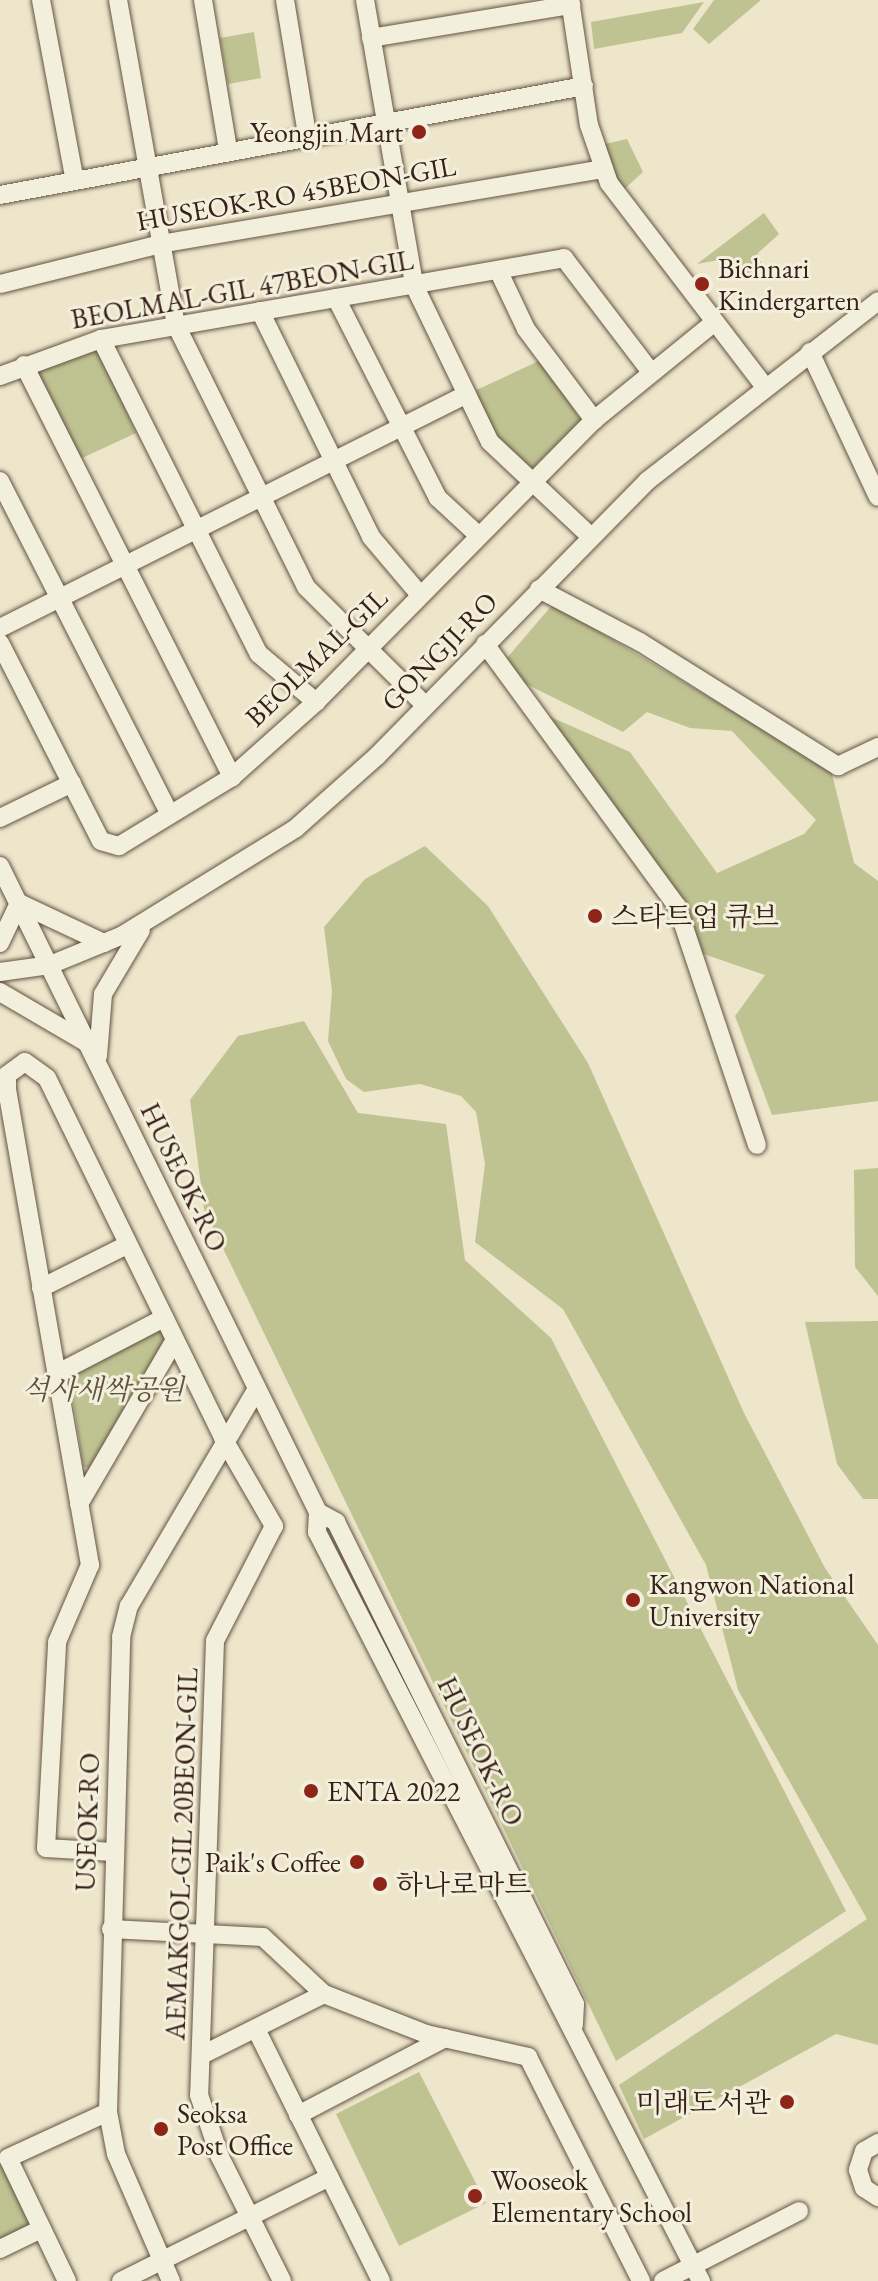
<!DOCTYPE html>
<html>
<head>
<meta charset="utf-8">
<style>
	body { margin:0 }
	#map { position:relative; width:878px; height:2281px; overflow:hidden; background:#ede6ca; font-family:"EB Garamond","Noto Serif KR",serif }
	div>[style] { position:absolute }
	.green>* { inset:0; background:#bfc392 }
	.roads { filter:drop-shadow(0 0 2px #655244) drop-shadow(0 0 2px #655244) }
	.minor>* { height:18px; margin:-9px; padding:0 9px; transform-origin:9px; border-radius:9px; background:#f3efdd }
	.dots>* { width:22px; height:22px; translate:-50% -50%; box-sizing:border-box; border:4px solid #f3efdd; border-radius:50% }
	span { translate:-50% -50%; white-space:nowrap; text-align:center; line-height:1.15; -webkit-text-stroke:6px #f3efdd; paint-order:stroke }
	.poi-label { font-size:28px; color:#382118 }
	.right { translate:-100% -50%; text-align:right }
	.left { translate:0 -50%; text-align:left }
	.street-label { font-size:28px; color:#382118 }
	.park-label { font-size:28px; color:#60523d; font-style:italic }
</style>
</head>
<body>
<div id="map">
	<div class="green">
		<i style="clip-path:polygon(714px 0,761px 0,709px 44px,693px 29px)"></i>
		<i style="clip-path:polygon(704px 2px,682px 33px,594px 49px,591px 22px)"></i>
		<i style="clip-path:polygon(254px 32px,261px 78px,228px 84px,220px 38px)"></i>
		<i style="clip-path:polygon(627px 139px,643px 172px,618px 195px,592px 147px)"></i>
		<i style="clip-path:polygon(764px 213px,779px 234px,758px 253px,762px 267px,742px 280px,719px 260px,697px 264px)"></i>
		<i style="clip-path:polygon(97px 345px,136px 433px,78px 460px,33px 370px)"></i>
		<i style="clip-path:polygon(541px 360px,581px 420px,525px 476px,486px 431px,472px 392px)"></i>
		<i style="clip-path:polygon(553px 604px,831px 770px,854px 863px,878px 881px,878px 1101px,772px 1115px,735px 1016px,765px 975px,689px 949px,671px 910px,528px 707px,630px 752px,717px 873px,804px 834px,816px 820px,732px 731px,690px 728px,647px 712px,623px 732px,514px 678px,501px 665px)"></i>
		<i style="clip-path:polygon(425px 846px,488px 906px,588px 1063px,744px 1413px,825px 1568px,878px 1645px,878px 2045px,836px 2034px,644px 2139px,619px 2085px,867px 1919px,738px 1690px,706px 1565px,563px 1309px,475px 1242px,485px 1164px,476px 1112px,461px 1096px,420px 1084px,364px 1092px,346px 1079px,328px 1041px,332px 991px,324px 927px,365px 879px)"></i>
		<i style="clip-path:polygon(304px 1021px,358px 1113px,446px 1124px,465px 1260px,551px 1338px,846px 1911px,616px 2061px,204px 1209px,190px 1100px,238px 1036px)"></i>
		<i style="clip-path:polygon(878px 1168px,878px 1296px,855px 1267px,854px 1170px)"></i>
		<i style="clip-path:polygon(878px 1321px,878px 1499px,863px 1499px,837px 1464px,805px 1322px)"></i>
		<i style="clip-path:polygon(156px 1327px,166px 1338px,92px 1471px,83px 1466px,69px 1372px)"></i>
		<i style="clip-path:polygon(419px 2072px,486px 2203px,399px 2246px,336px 2114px)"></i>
		<i style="clip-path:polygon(0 2156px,30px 2219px,28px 2228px,0 2242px)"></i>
	</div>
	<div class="roads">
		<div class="minor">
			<i style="left:41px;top:0;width:179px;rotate:79.4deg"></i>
			<i style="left:118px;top:0;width:330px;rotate:79.9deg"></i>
			<i style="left:176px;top:325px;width:292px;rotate:63.6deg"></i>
			<i style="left:306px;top:587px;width:168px;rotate:44.8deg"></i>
			<i style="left:203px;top:0;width:152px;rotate:80.5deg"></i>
			<i style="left:285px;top:0;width:136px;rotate:80.7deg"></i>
			<i style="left:365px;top:0;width:289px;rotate:80.2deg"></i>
			<i style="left:414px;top:285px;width:174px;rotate:64.2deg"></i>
			<i style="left:490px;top:442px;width:139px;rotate:43.2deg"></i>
			<i style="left:570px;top:0;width:126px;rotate:81.4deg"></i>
			<i style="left:589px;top:125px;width:61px;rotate:71deg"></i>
			<i style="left:609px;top:183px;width:257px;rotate:52.6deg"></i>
			<i style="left:371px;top:38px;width:203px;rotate:-9.4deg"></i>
			<i style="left:0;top:195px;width:594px;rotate:-10.57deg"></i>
			<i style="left:498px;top:270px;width:65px;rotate:64.6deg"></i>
			<i style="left:526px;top:329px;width:114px;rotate:53.2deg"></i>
			<i style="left:0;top:284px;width:165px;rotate:-14deg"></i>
			<i style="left:160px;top:244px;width:450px;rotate:-9.6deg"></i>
			<i style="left:336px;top:298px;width:225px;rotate:63deg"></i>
			<i style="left:438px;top:498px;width:54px;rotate:42.8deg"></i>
			<i style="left:260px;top:311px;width:252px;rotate:63.8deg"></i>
			<i style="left:371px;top:537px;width:76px;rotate:49.8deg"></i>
			<i style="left:101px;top:339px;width:352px;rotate:63.4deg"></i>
			<i style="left:259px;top:654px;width:75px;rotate:40.1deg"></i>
			<i style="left:810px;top:352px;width:160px;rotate:64.9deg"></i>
			<i style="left:24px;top:365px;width:462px;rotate:63.2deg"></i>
			<i style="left:0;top:376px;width:108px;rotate:-20.1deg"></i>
			<i style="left:101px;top:339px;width:470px;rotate:-9.9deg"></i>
			<i style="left:564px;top:258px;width:143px;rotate:52.7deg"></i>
			<i style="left:0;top:481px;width:374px;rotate:63deg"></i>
			<i style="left:539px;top:589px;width:114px;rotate:27.7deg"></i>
			<i style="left:640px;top:642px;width:234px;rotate:32.1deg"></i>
			<i style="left:838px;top:766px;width:44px;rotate:-25.4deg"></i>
			<i style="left:0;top:628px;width:522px;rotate:-26.61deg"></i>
			<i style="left:0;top:643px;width:222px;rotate:63deg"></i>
			<i style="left:101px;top:841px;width:19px;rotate:16deg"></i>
			<i style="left:119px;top:846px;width:132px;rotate:-31.4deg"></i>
			<i style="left:232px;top:777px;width:113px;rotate:-41.8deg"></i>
			<i style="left:316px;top:702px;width:396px;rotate:-45.4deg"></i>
			<i style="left:594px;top:420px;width:152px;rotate:-39.1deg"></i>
			<i style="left:485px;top:644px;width:325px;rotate:53.8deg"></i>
			<i style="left:677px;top:906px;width:252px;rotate:71.5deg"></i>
			<i style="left:0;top:818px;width:80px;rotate:-25.9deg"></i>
			<i style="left:0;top:866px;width:720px;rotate:63.79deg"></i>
			<i style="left:318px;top:1512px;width:20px;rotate:93deg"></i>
			<i style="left:317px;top:1532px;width:842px;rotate:62.86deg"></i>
			<i style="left:0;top:943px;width:44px;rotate:-64.6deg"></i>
			<i style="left:19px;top:903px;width:94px;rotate:25.2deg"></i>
			<i style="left:0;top:972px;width:50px;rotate:-8deg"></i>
			<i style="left:50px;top:965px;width:79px;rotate:-22.3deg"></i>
			<i style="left:123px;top:935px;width:203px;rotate:-31.7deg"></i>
			<i style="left:296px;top:828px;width:108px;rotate:-41.6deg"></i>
			<i style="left:377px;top:756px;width:385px;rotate:-45.5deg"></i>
			<i style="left:647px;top:481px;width:293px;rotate:-37.9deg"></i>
			<i style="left:0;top:992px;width:101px;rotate:30.4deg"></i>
			<i style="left:98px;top:1056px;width:62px;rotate:-85.4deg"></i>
			<i style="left:103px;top:994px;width:74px;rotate:-59.3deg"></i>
			<i style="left:41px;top:1288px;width:96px;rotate:-26.6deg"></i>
			<i style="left:56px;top:1374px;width:122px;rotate:-27.4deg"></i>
			<i style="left:79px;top:1504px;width:190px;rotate:-59.7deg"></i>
			<i style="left:318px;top:1512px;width:21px;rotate:29deg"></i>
			<i style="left:336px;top:1522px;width:538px;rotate:63.63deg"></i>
			<i style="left:575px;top:2004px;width:21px;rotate:93deg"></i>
			<i style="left:113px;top:1852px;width:67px;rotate:-176.6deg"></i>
			<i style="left:46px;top:1848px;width:206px;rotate:-86.9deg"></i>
			<i style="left:57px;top:1642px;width:84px;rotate:-66.8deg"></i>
			<i style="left:90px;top:1565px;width:484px;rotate:-99.9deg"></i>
			<i style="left:7px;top:1088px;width:13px;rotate:-90deg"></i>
			<i style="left:7px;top:1075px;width:22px;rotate:-36deg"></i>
			<i style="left:25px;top:1062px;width:27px;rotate:36deg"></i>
			<i style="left:47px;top:1078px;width:401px;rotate:63.9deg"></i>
			<i style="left:223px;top:1438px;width:102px;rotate:59.9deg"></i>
			<i style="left:274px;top:1526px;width:129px;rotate:117.2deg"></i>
			<i style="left:215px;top:1641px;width:454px;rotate:92deg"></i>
			<i style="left:199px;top:2095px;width:65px;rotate:71.3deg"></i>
			<i style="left:220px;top:2157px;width:139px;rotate:63.4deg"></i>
			<i style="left:111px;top:1929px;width:152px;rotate:3deg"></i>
			<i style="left:263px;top:1937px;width:83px;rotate:43.1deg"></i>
			<i style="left:324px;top:1994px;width:110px;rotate:21.4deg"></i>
			<i style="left:426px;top:2034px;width:105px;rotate:12.7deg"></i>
			<i style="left:528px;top:2057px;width:251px;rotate:63.2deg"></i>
			<i style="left:257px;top:2031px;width:279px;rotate:63.6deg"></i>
			<i style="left:202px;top:2055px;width:136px;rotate:-26.6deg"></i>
			<i style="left:298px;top:2115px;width:166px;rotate:-27.6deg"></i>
			<i style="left:878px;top:2143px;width:16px;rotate:150deg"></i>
			<i style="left:864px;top:2151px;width:20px;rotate:108deg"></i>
			<i style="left:858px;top:2170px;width:19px;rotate:72deg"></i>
			<i style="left:864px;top:2188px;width:17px;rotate:33deg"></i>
			<i style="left:0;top:2249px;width:46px;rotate:-26deg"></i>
			<i style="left:67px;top:2281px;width:136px;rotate:-115.6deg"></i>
			<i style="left:8px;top:2158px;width:110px;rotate:-24.7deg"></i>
			<i style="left:121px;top:2281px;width:233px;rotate:-26.5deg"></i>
			<i style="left:171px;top:2281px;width:138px;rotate:-113.4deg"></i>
			<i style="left:116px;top:2154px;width:43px;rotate:-100.8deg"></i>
			<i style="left:108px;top:2112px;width:475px;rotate:-88.4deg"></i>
			<i style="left:121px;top:1637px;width:32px;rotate:-76deg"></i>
			<i style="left:129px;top:1606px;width:252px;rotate:-59.5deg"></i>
			<i style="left:663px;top:2281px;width:153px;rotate:-27.2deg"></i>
		</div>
	</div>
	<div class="dots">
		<i style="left:419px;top:132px;background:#8f2418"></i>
		<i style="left:702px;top:284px;background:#8f2418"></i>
		<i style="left:595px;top:916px;background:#8f2418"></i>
		<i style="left:633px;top:1600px;background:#8f2418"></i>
		<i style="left:311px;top:1791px;background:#8f2418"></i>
		<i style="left:357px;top:1862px;background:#8f2418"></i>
		<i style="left:380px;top:1884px;background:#8f2418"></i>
		<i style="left:787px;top:2102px;background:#8f2418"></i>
		<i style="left:161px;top:2129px;background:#8f2418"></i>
		<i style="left:475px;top:2196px;background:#8f2418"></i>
	</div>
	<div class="poi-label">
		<span class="right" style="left:403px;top:132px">Yeongjin Mart</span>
		<span class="left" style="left:718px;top:284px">Bichnari<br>Kindergarten</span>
		<span class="left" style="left:611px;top:916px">스타트업 큐브</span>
		<span class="left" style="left:649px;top:1600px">Kangwon National<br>University</span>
		<span class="left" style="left:327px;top:1791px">ENTA 2022</span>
		<span class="right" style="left:341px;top:1862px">Paik's Coffee</span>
		<span class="left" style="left:396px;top:1884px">하나로마트</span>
		<span class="right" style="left:771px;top:2102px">미래도서관</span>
		<span class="left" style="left:177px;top:2129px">Seoksa<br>Post Office</span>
		<span class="left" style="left:491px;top:2196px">Wooseok<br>Elementary School</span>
	</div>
	<div class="street-label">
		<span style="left:296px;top:193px;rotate:-10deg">HUSEOK-RO 45BEON-GIL</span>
		<span style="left:242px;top:289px;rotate:-10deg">BEOLMAL-GIL 47BEON-GIL</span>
		<span style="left:439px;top:651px;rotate:-46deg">GONGJI-RO</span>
		<span style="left:316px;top:657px;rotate:-44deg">BEOLMAL-GIL</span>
		<span style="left:184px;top:1177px;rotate:64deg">HUSEOK-RO</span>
		<span style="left:481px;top:1751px;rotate:64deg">HUSEOK-RO</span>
		<span style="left:87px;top:1822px;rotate:-88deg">USEOK-RO</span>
		<span style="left:181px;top:1854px;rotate:-88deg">AEMAKGOL-GIL 20BEON-GIL</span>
	</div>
	<div class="park-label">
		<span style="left:103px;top:1389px">석사새싹공원</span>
	</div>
</div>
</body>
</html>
